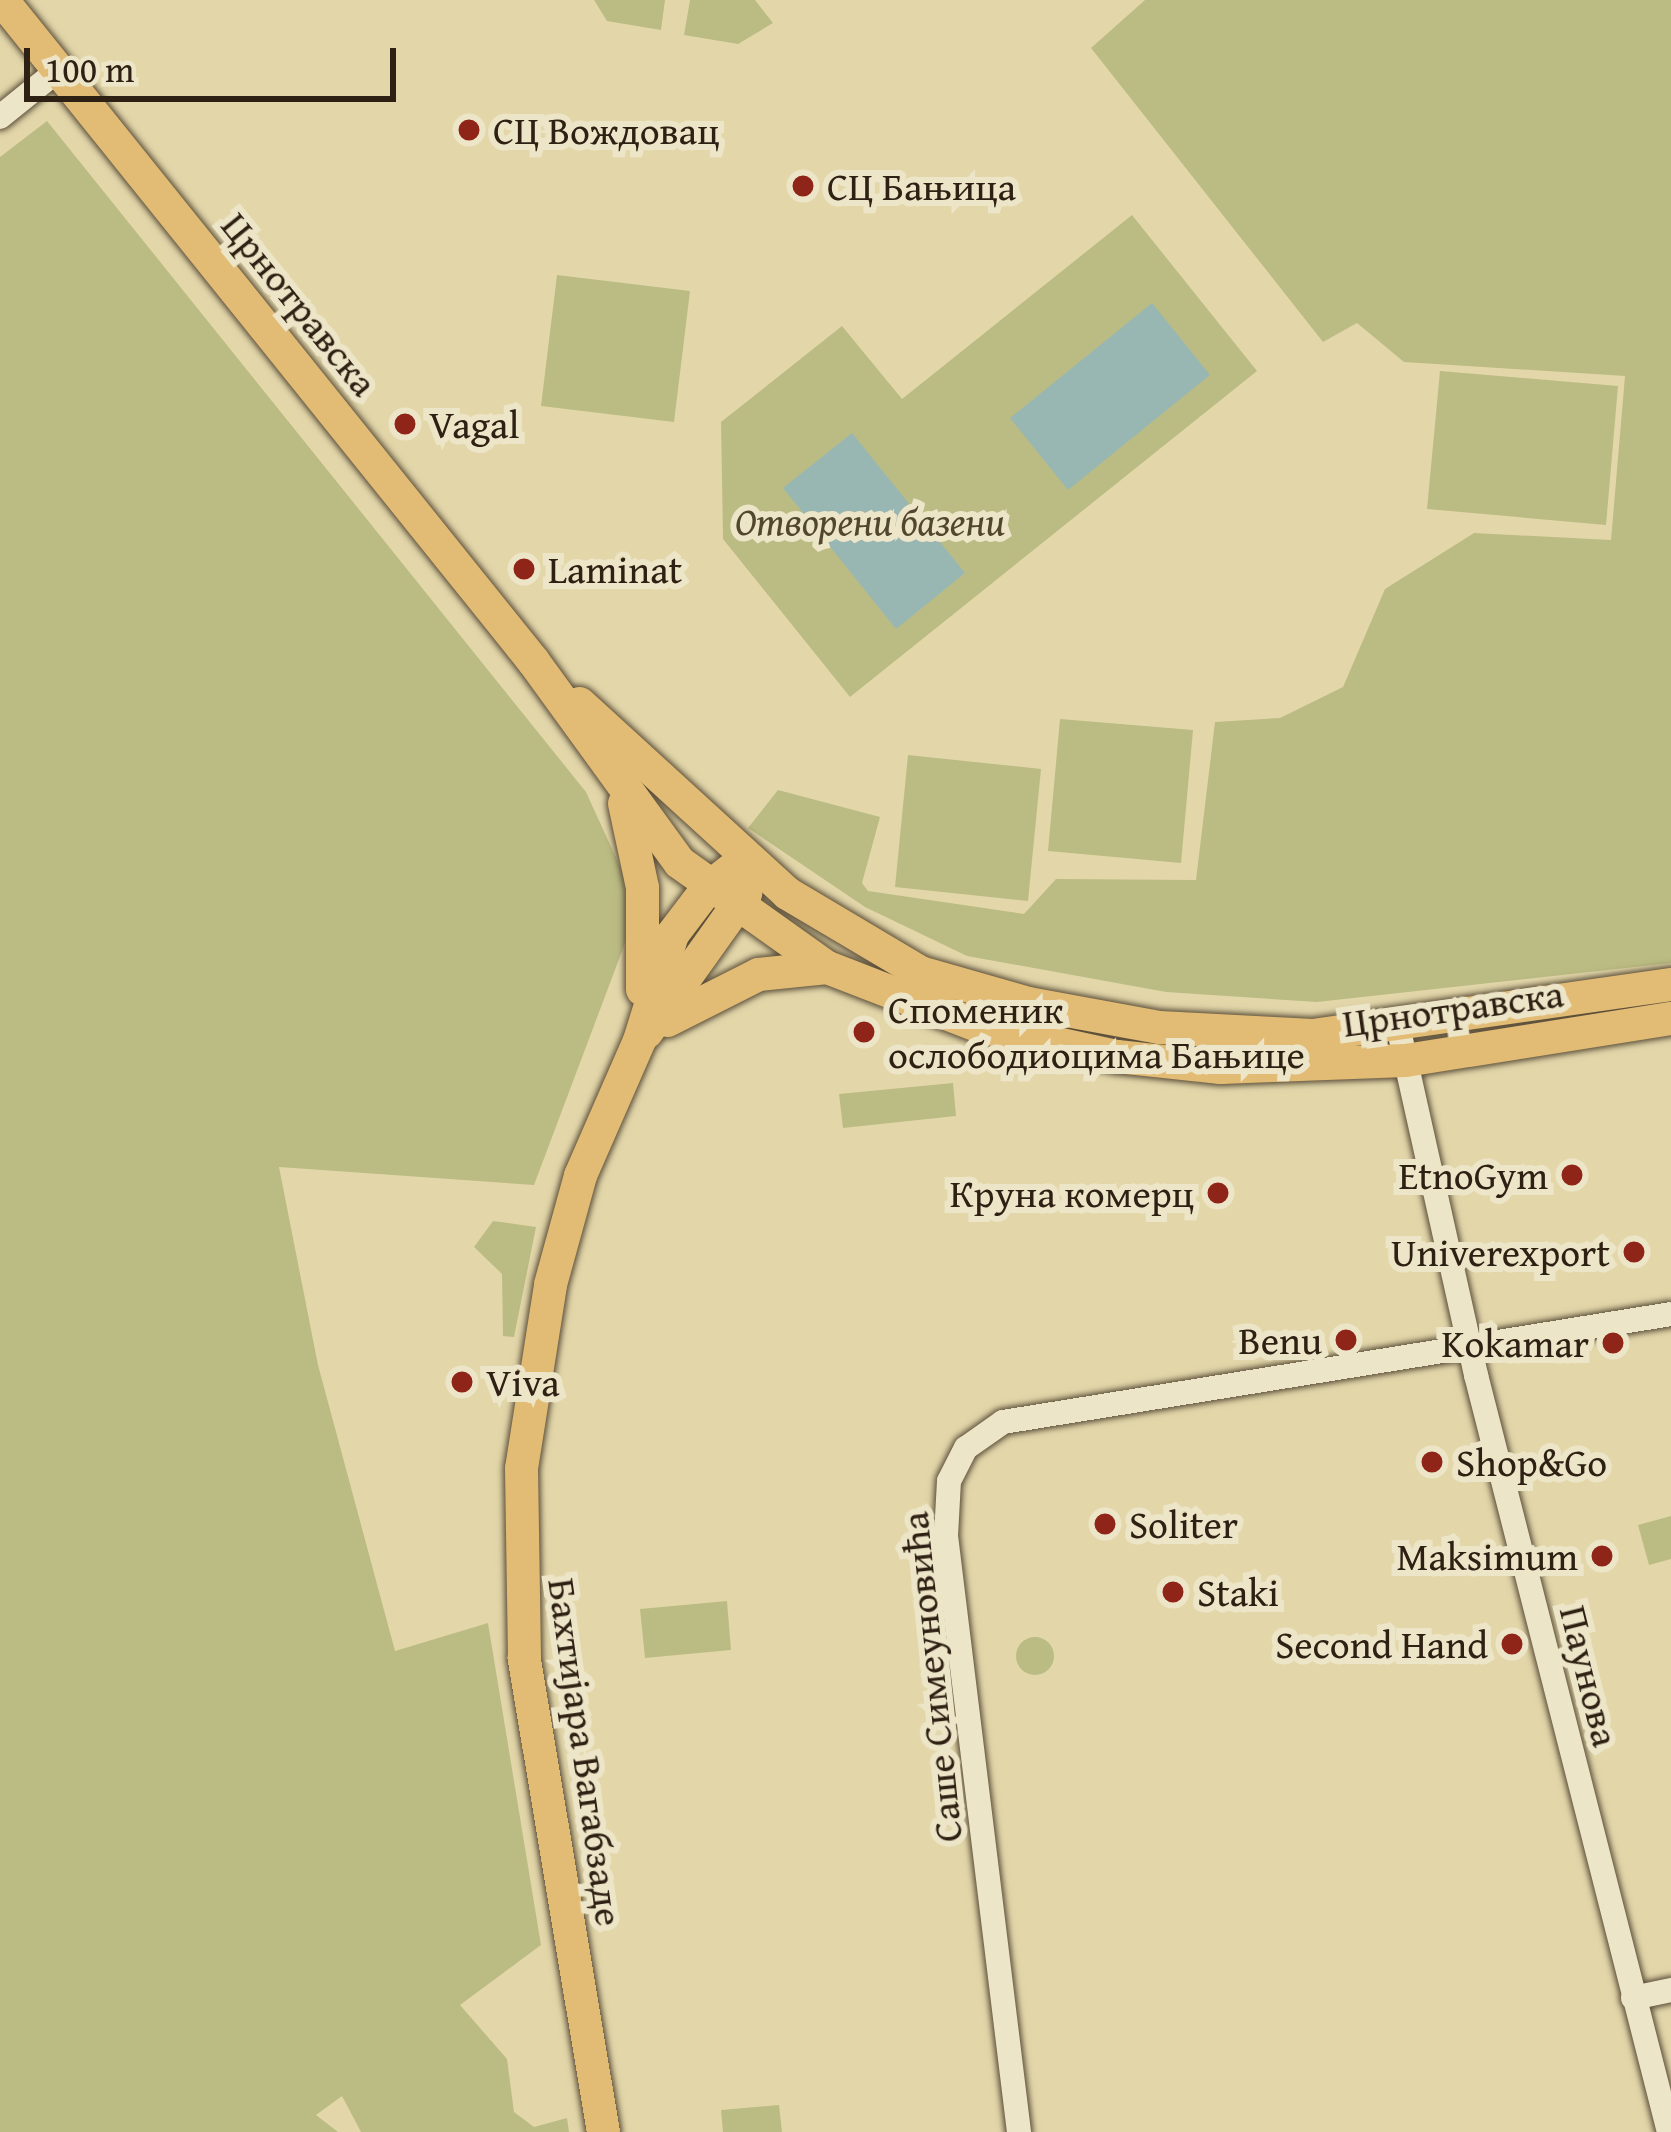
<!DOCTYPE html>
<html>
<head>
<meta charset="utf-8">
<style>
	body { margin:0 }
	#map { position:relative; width:1671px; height:2132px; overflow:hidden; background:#e3d7aa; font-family:"Gentium Book Plus",serif }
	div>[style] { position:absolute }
	.green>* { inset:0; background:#bbbc83 }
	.round { border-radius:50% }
	.water>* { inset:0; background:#99b7b2 }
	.roads { filter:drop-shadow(0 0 3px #5b4e39) drop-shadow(0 0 3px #5b4e39) }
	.minor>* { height:24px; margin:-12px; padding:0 12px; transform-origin:12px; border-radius:12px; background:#ede5c8 }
	.major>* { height:33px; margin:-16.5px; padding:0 16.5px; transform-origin:16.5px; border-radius:16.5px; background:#e2bc75 }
	.dots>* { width:33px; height:33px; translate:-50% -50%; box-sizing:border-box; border:6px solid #ede5c8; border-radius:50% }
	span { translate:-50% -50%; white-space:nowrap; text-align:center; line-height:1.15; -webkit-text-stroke:12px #ede5c8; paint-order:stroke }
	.poi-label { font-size:39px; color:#2e2013 }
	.left { translate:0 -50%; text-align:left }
	.right { translate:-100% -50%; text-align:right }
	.street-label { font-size:39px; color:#2e2013 }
	.park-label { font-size:39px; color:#51472f; font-style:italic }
	.scale { position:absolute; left:24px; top:48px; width:372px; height:54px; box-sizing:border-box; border:6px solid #2e2013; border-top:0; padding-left:15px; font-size:36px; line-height:42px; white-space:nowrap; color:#2e2013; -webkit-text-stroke:9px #ede5c8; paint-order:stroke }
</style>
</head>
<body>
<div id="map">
	<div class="green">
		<i style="clip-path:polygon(594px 0,665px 0,661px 30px,607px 21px)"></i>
		<i style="clip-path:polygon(690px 0,755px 0,773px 23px,738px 44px,684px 35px)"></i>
		<i style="clip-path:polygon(1145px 0,1671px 0,1671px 963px,1317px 1002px,1166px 992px,967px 956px,865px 907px,748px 828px,778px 790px,880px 817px,862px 883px,868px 891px,1024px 914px,1056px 879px,1196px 880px,1215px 722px,1280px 718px,1343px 687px,1385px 589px,1474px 533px,1611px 540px,1625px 376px,1404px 362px,1357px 323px,1323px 342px,1091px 48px)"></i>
		<i style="clip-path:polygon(47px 121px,586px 792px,623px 873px,630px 930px,534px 1185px,279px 1167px,318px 1365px,395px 1651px,488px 1623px,541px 1945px,460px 2005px,507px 2059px,514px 2112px,534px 2127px,567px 2118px,569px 2132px,361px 2132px,342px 2096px,316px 2115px,338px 2132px,0 2132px,0 157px)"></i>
		<i style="clip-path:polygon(1132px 215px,1257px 371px,850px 697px,723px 539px,721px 422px,842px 326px,902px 399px)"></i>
		<i style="clip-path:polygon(557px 275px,690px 291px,674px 422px,541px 406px)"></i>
		<i style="clip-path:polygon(1440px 371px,1618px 386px,1606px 525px,1427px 509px)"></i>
		<i style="clip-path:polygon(1060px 719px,1193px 730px,1181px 863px,1048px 851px)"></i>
		<i style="clip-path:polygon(908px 755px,1041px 769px,1028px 901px,895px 887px)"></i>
		<i style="clip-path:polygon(953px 1083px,956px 1116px,843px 1128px,839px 1094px)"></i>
		<i style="clip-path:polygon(493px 1221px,536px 1227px,514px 1337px,503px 1336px,502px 1274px,474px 1247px)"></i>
		<i style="clip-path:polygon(1671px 1516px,1671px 1559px,1649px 1565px,1638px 1525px)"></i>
		<i style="clip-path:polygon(727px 1601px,731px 1650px,645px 1658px,640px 1609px)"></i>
		<i class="round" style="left:1016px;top:1637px;width:38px;height:38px"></i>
		<i style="clip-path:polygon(779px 2105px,782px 2132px,723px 2132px,721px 2110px)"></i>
	</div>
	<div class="water">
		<i style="clip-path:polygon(1152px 303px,1210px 375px,1068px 490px,1010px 418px)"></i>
		<i style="clip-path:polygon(852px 433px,965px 573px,896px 629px,783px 488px)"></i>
	</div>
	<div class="roads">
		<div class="minor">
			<i style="left:0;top:117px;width:75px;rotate:-39deg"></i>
			<i style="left:1398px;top:1026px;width:358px;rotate:77.4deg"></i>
			<i style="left:1476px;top:1375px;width:781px;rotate:75.7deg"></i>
			<i style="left:1633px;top:1998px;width:39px;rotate:-12deg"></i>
			<i style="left:1019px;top:2132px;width:600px;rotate:-96.98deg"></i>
			<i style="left:946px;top:1536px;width:55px;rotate:-86.9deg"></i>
			<i style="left:949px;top:1481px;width:37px;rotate:-63deg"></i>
			<i style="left:966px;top:1448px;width:45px;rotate:-35.1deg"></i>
			<i style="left:1003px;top:1422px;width:677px;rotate:-9.18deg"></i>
		</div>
		<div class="major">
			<i style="left:2px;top:0;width:848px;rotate:51.22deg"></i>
			<i style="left:533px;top:661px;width:248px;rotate:54deg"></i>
			<i style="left:679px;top:862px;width:181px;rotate:35.4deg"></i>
			<i style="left:827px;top:967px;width:163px;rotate:21.2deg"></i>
			<i style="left:979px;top:1026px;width:141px;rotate:12.3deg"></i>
			<i style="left:1117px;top:1056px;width:104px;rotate:6.1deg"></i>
			<i style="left:1220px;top:1067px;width:185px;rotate:-2.2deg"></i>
			<i style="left:1405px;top:1060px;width:269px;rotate:-9deg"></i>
			<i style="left:579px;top:703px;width:282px;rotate:42.4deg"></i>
			<i style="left:787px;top:893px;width:155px;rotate:30.7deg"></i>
			<i style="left:920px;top:972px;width:112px;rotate:16deg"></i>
			<i style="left:1028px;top:1003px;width:133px;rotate:10.4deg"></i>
			<i style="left:1159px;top:1027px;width:153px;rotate:3deg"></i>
			<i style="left:1312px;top:1035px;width:363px;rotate:-8.1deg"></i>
			<i style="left:624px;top:803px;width:86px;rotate:77.9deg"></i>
			<i style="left:642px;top:887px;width:102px;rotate:90deg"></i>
			<i style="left:667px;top:1020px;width:102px;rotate:-26.8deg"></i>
			<i style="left:758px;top:974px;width:69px;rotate:-5.8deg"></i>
			<i style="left:646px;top:1032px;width:171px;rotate:-54.5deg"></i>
			<i style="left:603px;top:2132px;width:481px;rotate:-99.5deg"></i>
			<i style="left:524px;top:1658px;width:190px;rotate:-90.9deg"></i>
			<i style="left:521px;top:1468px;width:186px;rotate:-81deg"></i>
			<i style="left:550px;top:1284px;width:113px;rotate:-74.6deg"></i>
			<i style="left:580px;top:1175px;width:147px;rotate:-66.4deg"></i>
			<i style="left:639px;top:1040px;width:111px;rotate:-72.7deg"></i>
			<i style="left:672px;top:934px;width:58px;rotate:-52.7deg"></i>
			<i style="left:707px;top:888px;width:47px;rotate:-38.1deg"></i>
		</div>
	</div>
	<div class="dots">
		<i style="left:469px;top:130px;background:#8f2418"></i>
		<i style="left:803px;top:186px;background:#8f2418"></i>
		<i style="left:405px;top:424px;background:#8f2418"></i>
		<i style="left:524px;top:569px;background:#8f2418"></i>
		<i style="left:864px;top:1032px;background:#8f2418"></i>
		<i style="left:1572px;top:1175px;background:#8f2418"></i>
		<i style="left:1218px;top:1193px;background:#8f2418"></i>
		<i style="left:1634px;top:1252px;background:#8f2418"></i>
		<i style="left:1346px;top:1340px;background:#8f2418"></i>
		<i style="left:1613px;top:1343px;background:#8f2418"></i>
		<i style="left:462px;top:1382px;background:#8f2418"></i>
		<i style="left:1432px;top:1462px;background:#8f2418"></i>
		<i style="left:1105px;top:1524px;background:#8f2418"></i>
		<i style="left:1602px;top:1556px;background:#8f2418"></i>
		<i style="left:1173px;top:1592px;background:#8f2418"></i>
		<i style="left:1512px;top:1644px;background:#8f2418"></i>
	</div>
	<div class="poi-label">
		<span class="left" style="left:493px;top:130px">СЦ Вождовац</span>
		<span class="left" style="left:827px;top:186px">СЦ Бањица</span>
		<span class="left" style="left:429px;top:424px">Vagal</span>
		<span class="left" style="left:548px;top:569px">Laminat</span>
		<span class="left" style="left:888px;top:1032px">Споменик<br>ослободиоцима Бањице</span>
		<span class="right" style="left:1548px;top:1175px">EtnoGym</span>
		<span class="right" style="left:1194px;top:1193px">Круна комерц</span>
		<span class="right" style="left:1610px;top:1252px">Univerexport</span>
		<span class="right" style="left:1322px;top:1340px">Benu</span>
		<span class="right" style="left:1589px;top:1343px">Kokamar</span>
		<span class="left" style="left:486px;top:1382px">Viva</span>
		<span class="left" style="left:1456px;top:1462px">Shop&amp;Go</span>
		<span class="left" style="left:1129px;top:1524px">Soliter</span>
		<span class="right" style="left:1578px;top:1556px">Maksimum</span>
		<span class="left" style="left:1197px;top:1592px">Staki</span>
		<span class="right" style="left:1488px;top:1644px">Second Hand</span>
	</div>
	<div class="street-label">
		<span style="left:300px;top:304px;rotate:51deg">Црнотравска</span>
		<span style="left:1453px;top:1008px;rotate:-8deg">Црнотравска</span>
		<span style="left:1590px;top:1676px;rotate:76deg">Паунова</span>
		<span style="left:931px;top:1677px;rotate:-96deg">Саше Симеуновића</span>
		<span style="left:586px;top:1752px;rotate:82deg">Бахтијара Вагабзаде</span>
	</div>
	<div class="park-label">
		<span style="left:870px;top:521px">Отворени базени</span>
	</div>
	<div class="scale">100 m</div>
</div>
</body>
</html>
